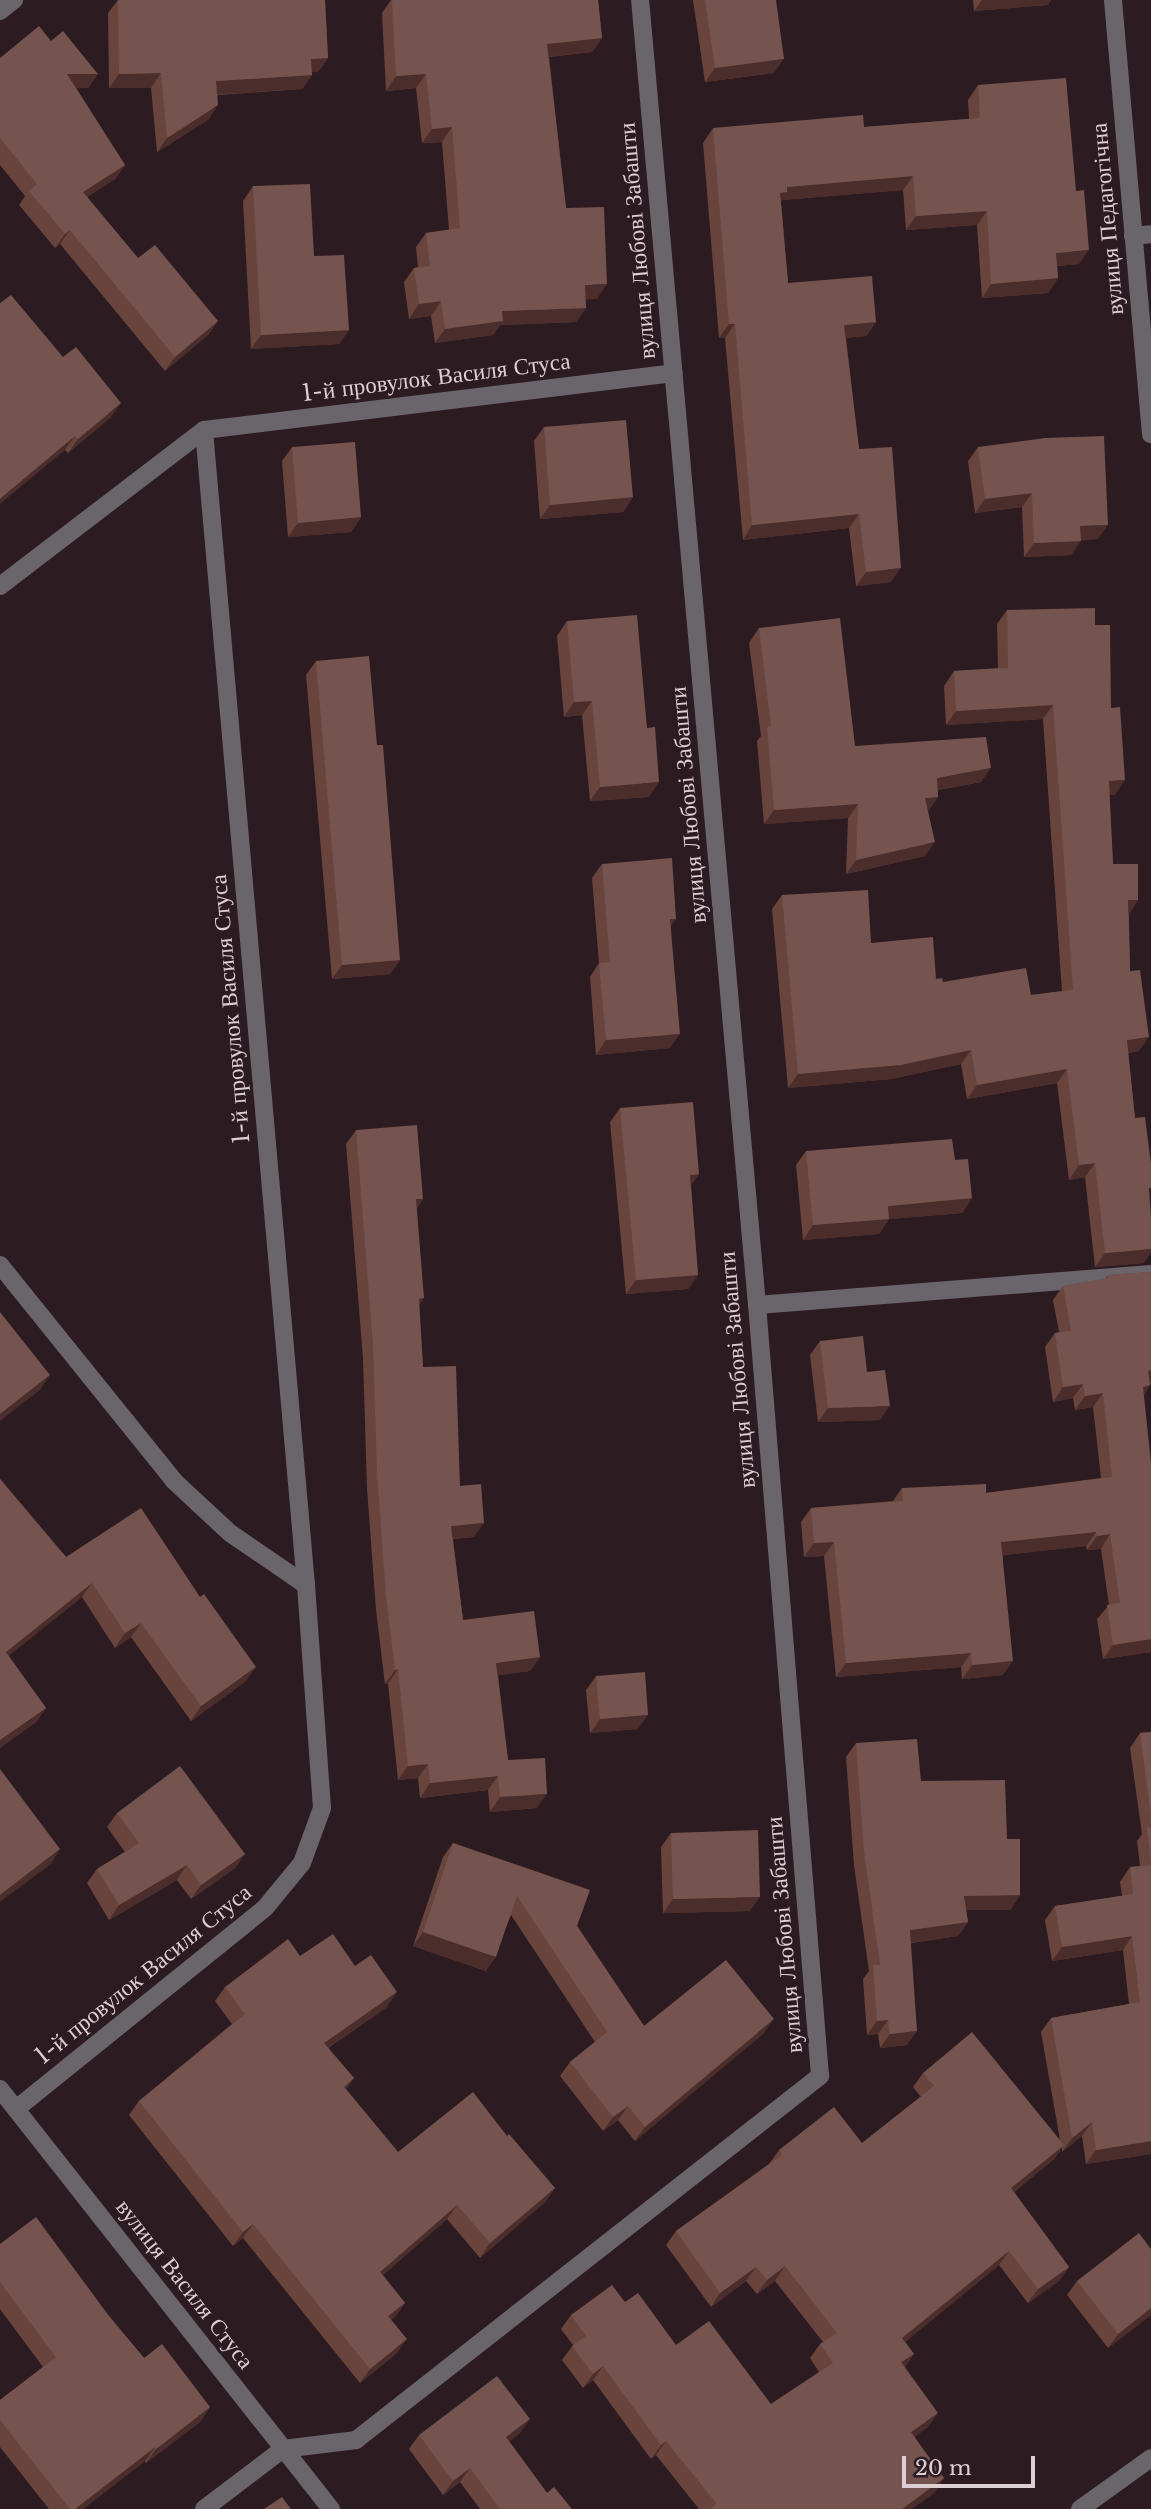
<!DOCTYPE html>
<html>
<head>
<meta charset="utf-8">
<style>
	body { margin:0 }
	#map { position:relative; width:1151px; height:2509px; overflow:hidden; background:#2c1b21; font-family:"Libre Baskerville",serif }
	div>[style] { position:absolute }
	.minor>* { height:18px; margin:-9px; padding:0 9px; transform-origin:9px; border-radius:9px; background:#6a646b }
	.wall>* { inset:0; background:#69443d }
	.shaded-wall>* { inset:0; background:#4b2d2b }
	.building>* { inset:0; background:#75534e }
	span { translate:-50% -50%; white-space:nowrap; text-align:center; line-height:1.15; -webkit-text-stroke:6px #2c1b21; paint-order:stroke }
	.street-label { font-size:23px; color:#dcd0d4 }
	.scale { position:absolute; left:902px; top:2456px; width:133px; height:32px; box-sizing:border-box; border:4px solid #dcd0d4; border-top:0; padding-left:9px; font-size:21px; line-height:24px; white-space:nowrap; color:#dcd0d4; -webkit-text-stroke:5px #2c1b21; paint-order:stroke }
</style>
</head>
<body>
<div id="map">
	<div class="minor">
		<i style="left:1113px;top:0;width:436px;rotate:85deg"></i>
		<i style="left:0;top:11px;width:18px;rotate:-38deg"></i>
		<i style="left:1133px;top:236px;width:18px;rotate:-6deg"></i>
		<i style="left:0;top:586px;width:257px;rotate:-37.4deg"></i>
		<i style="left:204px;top:430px;width:473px;rotate:-6.9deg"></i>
		<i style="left:0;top:1265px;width:277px;rotate:51.1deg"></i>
		<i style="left:174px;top:1481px;width:76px;rotate:42.9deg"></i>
		<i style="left:230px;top:1533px;width:92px;rotate:34.4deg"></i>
		<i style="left:757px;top:1305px;width:395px;rotate:-4.5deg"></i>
		<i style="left:0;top:2089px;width:535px;rotate:51.76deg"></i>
		<i style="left:16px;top:2109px;width:320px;rotate:-38.9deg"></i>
		<i style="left:265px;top:1908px;width:58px;rotate:-50.6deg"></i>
		<i style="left:302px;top:1863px;width:59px;rotate:-70deg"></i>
		<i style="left:322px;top:1808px;width:224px;rotate:-94.1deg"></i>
		<i style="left:306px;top:1585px;width:1159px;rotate:-95.05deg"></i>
		<i style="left:204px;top:2509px;width:99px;rotate:-37.2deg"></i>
		<i style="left:283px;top:2449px;width:74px;rotate:-7deg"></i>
		<i style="left:356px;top:2440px;width:590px;rotate:-38.11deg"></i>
		<i style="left:820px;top:2076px;width:774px;rotate:-94.67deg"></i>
		<i style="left:757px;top:1305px;width:1310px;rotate:-95.12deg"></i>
		<i style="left:1080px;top:2509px;width:87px;rotate:-35.7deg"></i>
	</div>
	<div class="wall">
		<i style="clip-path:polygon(118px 0,325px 0,328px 58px,318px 72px,312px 72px,312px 75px,302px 89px,218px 95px,209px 119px,157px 152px,151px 88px,109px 88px,108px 13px)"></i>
		<i style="clip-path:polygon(391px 0,598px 0,602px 38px,592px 52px,549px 57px,566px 208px,597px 299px,585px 299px,586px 308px,576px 322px,500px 325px,493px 335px,435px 343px,431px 316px,409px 319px,404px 282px,414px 268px,418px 267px,416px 247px,426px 233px,449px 230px,442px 142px,422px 143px,416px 88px,386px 91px,382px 13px)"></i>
		<i style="clip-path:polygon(693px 0,776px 0,774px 73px,705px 82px)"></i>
		<i style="clip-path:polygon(973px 0,1051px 0,1048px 5px,974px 11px)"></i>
		<i style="clip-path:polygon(51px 41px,98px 74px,88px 88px,76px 88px,125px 165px,115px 179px,87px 197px,138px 258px,218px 321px,208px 335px,165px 371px,60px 244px,55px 248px,19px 205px,25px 196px,0 165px,0 58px)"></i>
		<i style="clip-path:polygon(978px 85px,1079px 264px,1057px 266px,1058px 278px,1048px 293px,982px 298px,977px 225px,906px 230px,903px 190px,782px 200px,781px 202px,788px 283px,876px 322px,866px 336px,846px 338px,859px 449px,891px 582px,856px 586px,849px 528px,743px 540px,725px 338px,719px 338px,703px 143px,713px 128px,864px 127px,969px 119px,968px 100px)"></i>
		<i style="clip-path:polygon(253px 186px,314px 256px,349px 330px,339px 344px,251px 349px,243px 201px)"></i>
		<i style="clip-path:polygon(0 303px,111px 417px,68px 453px,65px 450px)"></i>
		<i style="clip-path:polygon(544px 427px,633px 497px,623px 512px,540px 519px,534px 441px)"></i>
		<i style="clip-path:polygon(292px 447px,361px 517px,351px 532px,288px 537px,282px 461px)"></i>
		<i style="clip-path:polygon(978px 447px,1098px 539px,1081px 540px,1071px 555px,1024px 557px,1022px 507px,975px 513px,968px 461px)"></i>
		<i style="clip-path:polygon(1007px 610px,1095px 625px,1111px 708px,1115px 795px,1109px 795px,1113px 864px,1138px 900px,1129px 914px,1130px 971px,1139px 1051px,1128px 1053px,1135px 1118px,1149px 1195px,1144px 1263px,1095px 1267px,1085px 1177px,1069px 1180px,1057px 1083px,967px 1099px,961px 1064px,891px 1079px,788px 1088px,772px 909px,782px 895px,943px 982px,1031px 995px,1062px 991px,1043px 719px,946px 725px,944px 686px,954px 671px,998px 668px,997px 624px)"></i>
		<i style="clip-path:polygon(567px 621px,649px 797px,590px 801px,582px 715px,564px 717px,557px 636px)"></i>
		<i style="clip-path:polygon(759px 628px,855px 746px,981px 782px,938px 790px,938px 797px,928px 811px,925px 856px,846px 874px,848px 818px,764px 824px,757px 741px,761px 736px,749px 643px)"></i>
		<i style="clip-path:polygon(316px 661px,400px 960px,390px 974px,332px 979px,306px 675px)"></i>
		<i style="clip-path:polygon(602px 864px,671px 927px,670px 1048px,596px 1055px,590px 977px,599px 963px,592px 878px)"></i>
		<i style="clip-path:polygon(620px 1108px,699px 1174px,691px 1185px,698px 1275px,688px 1289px,626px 1294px,610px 1122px)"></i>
		<i style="clip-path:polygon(356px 1130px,423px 1199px,417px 1208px,419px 1306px,423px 1367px,460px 1486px,474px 1537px,453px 1539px,463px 1620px,540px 1657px,530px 1671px,498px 1675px,508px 1760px,537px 1808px,490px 1812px,488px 1790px,420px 1798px,418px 1778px,398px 1780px,388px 1684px,385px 1684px,376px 1610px,367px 1488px,363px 1359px,346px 1144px)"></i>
		<i style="clip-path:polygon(806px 1151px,955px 1160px,972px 1198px,962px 1213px,889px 1219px,879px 1234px,803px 1240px,796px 1165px)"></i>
		<i style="clip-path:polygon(1151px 1272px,1151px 1383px,1144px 1395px,1151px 1652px,1103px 1659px,1097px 1619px,1109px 1605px,1101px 1549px,1087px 1550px,1086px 1546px,1003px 1555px,1003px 1675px,962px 1679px,961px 1667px,836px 1677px,824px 1556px,804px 1557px,801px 1522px,811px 1508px,893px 1501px,902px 1488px,986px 1493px,1101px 1478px,1093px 1407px,1075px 1410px,1073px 1398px,1053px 1402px,1045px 1347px,1055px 1333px,1059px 1332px,1053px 1300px,1063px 1286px,1105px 1279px,1108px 1275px)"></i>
		<i style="clip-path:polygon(820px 1341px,867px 1372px,880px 1420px,818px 1422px,810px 1355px)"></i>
		<i style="clip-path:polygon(0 1479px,66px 1557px,246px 1681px,191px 1721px,131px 1637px,115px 1648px,82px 1597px,8px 1656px,46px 1708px,36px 1722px,0 1748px)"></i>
		<i style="clip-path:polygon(596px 1676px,638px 1729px,590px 1733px,586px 1690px)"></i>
		<i style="clip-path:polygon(1151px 1732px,1151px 2154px,1086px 2164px,1082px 2136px,1062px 2152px,1062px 2148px,1054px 2159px,1014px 2192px,1069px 2267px,1059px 2281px,1028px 2303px,999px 2265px,905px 2342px,914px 2354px,905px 2367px,928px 2427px,914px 2437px,944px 2478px,934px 2493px,911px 2509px,699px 2509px,656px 2455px,651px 2459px,593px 2380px,583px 2388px,562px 2360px,573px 2345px,561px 2329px,571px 2315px,625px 2302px,676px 2345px,771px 2404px,819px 2372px,810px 2358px,820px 2344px,823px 2342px,775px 2281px,757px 2294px,746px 2281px,711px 2307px,666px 2245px,676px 2231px,769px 2164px,779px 2150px,862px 2143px,921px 2097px,913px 2087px,923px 2073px,1060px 2140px,1041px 2032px,1051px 2018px,1129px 2004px,1123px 1950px,1052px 1961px,1045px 1920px,1055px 1906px,1122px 1896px,1120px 1882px,1130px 1867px,1140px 1866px,1137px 1841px,1142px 1834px,1130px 1748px,1140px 1733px)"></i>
		<i style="clip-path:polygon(856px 1743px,921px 1781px,1007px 1839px,1020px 1895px,1010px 1910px,966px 1910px,968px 1922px,958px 1936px,911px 1943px,907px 2045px,880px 2048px,878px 2034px,867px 2035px,863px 1979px,869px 1971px,854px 1865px,846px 1757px)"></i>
		<i style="clip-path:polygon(117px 1813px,245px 1854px,235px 1868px,191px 1899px,177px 1880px,109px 1920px,87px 1883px,97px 1869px,125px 1852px,107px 1827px)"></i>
		<i style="clip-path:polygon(671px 1833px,750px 1911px,663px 1913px,661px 1847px)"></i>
		<i style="clip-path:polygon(453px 1843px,577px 1926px,644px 2026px,764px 2033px,635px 2141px,618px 2120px,603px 2131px,560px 2076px,570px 2062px,595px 2042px,511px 1915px,486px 1971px,413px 1946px,443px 1857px)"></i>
		<i style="clip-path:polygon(300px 1956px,355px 1966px,387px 2007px,328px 2048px,354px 2078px,346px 2089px,398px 2152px,507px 2136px,555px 2188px,545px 2202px,480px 2258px,447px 2219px,383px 2275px,405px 2303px,395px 2317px,391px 2320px,397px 2353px,360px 2383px,243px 2238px,233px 2246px,129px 2115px,139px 2101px,232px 2024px,215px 2001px,225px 1987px)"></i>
		<i style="clip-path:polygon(0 2244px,109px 2316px,144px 2358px,210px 2407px,200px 2422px,146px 2463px,145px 2461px,83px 2509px,49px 2509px,0 2447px,0 2400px,43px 2367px,0 2309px)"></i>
		<i style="clip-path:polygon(1077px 2281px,1151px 2315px,1108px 2348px,1067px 2295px)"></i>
		<i style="clip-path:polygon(520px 2433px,509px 2441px,547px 2493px,572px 2509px,480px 2509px,460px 2482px,443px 2495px,409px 2449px,419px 2435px)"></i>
	</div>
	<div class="shaded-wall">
		<i style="clip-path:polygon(982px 0,1051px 0,1048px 5px,974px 11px)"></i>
		<i style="clip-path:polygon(602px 38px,592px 52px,537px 58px,547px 44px)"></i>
		<i style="clip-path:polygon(328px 58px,318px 72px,302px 73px,311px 59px)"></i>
		<i style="clip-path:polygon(784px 59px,774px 73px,705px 82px,715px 68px)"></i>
		<i style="clip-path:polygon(161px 73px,151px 88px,109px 88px,119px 74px)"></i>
		<i style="clip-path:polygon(67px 74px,98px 74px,88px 88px,57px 89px)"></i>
		<i style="clip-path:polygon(426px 74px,416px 88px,386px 91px,396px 76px)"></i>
		<i style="clip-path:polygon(312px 75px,302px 89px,206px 95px,216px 81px)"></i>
		<i style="clip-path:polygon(218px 105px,209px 119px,157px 152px,167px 138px)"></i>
		<i style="clip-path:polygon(452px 127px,442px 142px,422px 143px,432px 129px)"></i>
		<i style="clip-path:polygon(125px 165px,115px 179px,73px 206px,83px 192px)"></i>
		<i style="clip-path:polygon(913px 176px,903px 190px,782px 200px,777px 206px,780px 193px,787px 187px)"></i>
		<i style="clip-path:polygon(987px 211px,977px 225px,906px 230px,916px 216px)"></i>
		<i style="clip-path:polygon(70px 230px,60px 244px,55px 248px,65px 234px)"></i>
		<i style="clip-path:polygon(1089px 250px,1079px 264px,1046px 267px,1056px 253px)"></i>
		<i style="clip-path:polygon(1058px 278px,1048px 293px,982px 298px,991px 284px)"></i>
		<i style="clip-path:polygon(607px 284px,597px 299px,575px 300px,585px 285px)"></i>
		<i style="clip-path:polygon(441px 301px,431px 316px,409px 319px,419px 304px)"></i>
		<i style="clip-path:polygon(586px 308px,576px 322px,500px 325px,493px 335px,435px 343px,445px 329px,502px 311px)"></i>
		<i style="clip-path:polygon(218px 321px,208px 335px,165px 371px,175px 357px)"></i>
		<i style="clip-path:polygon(876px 322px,866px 336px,835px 339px,844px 325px)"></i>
		<i style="clip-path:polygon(729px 324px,735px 324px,725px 338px,719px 338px)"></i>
		<i style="clip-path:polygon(349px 330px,339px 344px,251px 349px,261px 335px)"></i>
		<i style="clip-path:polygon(121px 403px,111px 417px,68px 453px,78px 439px)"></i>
		<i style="clip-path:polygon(75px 436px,65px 450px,0 504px,0 499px)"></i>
		<i style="clip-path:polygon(1032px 493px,1022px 507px,975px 513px,985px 499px)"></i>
		<i style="clip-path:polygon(633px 497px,623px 512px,540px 519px,550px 505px)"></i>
		<i style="clip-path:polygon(859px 514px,849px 528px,743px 540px,752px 525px)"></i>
		<i style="clip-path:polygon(361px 517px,351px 532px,288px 537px,298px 523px)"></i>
		<i style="clip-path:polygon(1108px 525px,1098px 539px,1070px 540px,1080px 526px)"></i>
		<i style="clip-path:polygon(1081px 541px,1071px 555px,1024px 557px,1034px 543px)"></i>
		<i style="clip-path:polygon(901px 568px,891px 582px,856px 586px,866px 572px)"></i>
		<i style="clip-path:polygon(592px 701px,582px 715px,564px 717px,574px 702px)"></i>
		<i style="clip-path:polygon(1053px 705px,1043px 719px,946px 725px,956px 711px)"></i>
		<i style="clip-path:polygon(991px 768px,981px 782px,927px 792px,937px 778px)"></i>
		<i style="clip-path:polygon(1125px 780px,1115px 795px,1099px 795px,1109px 781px)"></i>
		<i style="clip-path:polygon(659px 782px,649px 797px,590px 801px,600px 787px)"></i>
		<i style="clip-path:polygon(938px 797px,928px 811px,915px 812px,925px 798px)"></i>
		<i style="clip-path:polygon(858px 804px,848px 818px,764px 824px,774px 810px)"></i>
		<i style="clip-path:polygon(935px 842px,925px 856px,846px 874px,856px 860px)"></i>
		<i style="clip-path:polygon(1128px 900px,1138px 900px,1128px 915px)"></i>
		<i style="clip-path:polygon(670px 919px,676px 919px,666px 933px)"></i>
		<i style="clip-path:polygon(400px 960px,390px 974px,332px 979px,342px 965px)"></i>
		<i style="clip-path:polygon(680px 1034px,670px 1048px,596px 1055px,606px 1040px)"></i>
		<i style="clip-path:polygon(1149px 1037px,1139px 1051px,1117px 1054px,1127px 1040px)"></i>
		<i style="clip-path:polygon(971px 1050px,961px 1064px,891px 1079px,788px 1088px,798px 1074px)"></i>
		<i style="clip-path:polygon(1067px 1069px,1057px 1083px,967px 1099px,977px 1085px)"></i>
		<i style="clip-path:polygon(1095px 1163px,1085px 1177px,1069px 1180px,1079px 1165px)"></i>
		<i style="clip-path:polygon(699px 1174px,689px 1189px,690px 1175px)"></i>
		<i style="clip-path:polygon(972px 1198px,962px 1213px,878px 1220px,888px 1206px)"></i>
		<i style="clip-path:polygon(416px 1199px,423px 1199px,413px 1213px)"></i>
		<i style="clip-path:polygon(889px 1219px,879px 1234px,803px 1240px,813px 1225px)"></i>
		<i style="clip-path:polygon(1151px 1249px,1151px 1253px,1144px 1263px,1095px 1267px,1105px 1253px)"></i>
		<i style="clip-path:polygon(698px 1275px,688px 1289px,626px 1294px,636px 1280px)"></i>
		<i style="clip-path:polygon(424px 1298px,415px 1313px,419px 1299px)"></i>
		<i style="clip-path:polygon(1151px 1370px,1151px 1383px,1138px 1385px,1148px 1371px)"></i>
		<i style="clip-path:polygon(50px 1375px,40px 1390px,0 1421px,0 1414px)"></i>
		<i style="clip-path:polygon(1083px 1384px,1073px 1398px,1053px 1402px,1063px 1387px)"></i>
		<i style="clip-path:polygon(1150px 1385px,1140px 1400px,1143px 1387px)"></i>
		<i style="clip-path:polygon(1103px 1393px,1093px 1407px,1075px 1410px,1085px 1396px)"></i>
		<i style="clip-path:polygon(890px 1406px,880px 1420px,818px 1422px,828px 1408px)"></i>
		<i style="clip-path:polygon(484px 1523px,474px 1537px,441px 1540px,451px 1526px)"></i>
		<i style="clip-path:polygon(1096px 1532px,1086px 1546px,991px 1557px,1001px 1542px)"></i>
		<i style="clip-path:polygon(1110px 1534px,1101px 1549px,1087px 1550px,1097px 1536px)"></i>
		<i style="clip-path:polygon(834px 1542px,824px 1556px,804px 1557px,814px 1543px)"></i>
		<i style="clip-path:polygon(92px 1583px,82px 1597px,0 1663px,6px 1652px)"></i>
		<i style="clip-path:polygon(141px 1623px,131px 1637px,115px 1648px,125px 1633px)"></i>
		<i style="clip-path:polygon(1151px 1639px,1151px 1652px,1103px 1659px,1113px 1645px)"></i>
		<i style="clip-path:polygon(971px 1653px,961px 1667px,836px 1677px,846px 1663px)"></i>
		<i style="clip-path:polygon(540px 1657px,530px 1671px,486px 1677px,496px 1663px)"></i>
		<i style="clip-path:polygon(1013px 1661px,1003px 1675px,962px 1679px,972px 1665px)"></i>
		<i style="clip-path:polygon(256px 1667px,246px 1681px,191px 1721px,201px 1706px)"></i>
		<i style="clip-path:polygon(398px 1669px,388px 1684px,385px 1684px,395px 1670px)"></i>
		<i style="clip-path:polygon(46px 1708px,36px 1722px,0 1748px,0 1740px)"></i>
		<i style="clip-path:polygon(648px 1715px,638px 1729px,590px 1733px,600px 1719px)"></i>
		<i style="clip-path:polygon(428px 1764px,418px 1778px,398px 1780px,408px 1766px)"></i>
		<i style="clip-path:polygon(498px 1776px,488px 1790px,420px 1798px,430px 1783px)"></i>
		<i style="clip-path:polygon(547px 1794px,537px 1808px,490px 1812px,500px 1797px)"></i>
		<i style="clip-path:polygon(60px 1849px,51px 1864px,0 1902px,0 1895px)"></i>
		<i style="clip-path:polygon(245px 1854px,235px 1868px,191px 1899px,201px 1885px)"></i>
		<i style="clip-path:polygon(187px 1865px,177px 1880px,109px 1920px,119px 1905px)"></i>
		<i style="clip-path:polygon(1020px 1895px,1010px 1910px,954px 1910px,964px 1896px)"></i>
		<i style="clip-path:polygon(760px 1897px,750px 1911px,663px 1913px,673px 1899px)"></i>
		<i style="clip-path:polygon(968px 1922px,958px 1936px,900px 1944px,910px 1930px)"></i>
		<i style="clip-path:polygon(423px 1932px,496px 1957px,486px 1971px,413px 1946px)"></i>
		<i style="clip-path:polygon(1132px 1936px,1123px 1950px,1052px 1961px,1062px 1947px)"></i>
		<i style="clip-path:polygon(397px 1992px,387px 2007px,314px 2057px,324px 2043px)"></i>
		<i style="clip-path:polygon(774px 2019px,764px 2033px,635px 2141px,645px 2127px)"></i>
		<i style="clip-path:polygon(888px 2020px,878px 2034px,867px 2035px,877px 2021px)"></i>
		<i style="clip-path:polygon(917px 2031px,907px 2045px,880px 2048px,890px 2034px)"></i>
		<i style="clip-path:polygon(354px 2078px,344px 2092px,344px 2087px)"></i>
		<i style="clip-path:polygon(628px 2106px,618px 2120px,603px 2131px,613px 2117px)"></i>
		<i style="clip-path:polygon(1092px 2122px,1082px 2136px,1062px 2152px,1072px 2138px)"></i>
		<i style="clip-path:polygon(1151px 2141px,1151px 2154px,1086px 2164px,1096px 2150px)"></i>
		<i style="clip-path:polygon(1064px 2145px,1054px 2159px,1001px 2202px,1011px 2188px)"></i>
		<i style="clip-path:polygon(555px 2188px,545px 2202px,480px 2258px,490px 2243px)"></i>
		<i style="clip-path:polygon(457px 2205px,447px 2219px,370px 2286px,380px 2272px)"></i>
		<i style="clip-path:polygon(253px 2224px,243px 2238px,233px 2246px,243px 2232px)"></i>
		<i style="clip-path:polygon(1009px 2251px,999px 2265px,892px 2353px,902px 2338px)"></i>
		<i style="clip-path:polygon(785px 2266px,775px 2281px,757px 2294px,767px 2280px)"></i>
		<i style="clip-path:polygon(756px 2267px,746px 2281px,711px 2307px,720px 2293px)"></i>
		<i style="clip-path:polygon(1069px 2267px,1059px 2281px,1028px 2303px,1038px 2289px)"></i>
		<i style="clip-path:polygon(405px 2303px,395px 2317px,378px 2330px,388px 2316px)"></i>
		<i style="clip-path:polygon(1151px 2308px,1151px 2315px,1108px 2348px,1118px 2334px)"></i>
		<i style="clip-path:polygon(407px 2339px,397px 2353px,360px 2383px,370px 2369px)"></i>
		<i style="clip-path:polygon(914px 2354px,904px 2368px,901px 2362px)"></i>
		<i style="clip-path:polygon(603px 2366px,593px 2380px,583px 2388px,593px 2374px)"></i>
		<i style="clip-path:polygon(210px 2407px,200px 2422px,146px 2463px,156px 2449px)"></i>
		<i style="clip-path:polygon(938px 2413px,928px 2427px,901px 2446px,911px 2432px)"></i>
		<i style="clip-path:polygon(530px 2419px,520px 2433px,496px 2451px,506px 2437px)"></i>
		<i style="clip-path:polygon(666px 2441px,656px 2455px,651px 2459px,661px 2445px)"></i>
		<i style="clip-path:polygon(155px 2447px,145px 2461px,83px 2509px,75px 2509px)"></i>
		<i style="clip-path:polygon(470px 2468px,460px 2482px,443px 2495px,453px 2481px)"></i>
		<i style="clip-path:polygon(944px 2478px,934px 2493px,911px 2509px,902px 2509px)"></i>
	</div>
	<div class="building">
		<i style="clip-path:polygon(118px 0,325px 0,328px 58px,311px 59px,312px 75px,216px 81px,218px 105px,167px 138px,161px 73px,119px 74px)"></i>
		<i style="clip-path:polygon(392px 0,598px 0,602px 38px,547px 44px,566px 208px,604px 207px,607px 284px,585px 285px,586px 308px,502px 311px,503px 321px,445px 329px,441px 301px,419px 304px,414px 268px,430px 266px,426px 233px,460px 228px,452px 127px,432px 129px,426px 74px,396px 76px)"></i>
		<i style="clip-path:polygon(705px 0,776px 0,784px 59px,715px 68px)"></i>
		<i style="clip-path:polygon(39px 26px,51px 41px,63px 31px,98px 74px,67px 74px,125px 165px,83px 192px,138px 258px,155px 245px,218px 321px,175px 357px,70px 230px,65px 234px,29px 191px,37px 184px,0 138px,0 58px)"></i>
		<i style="clip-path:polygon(1066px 78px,1076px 191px,1084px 190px,1089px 250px,1056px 253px,1058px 278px,991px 284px,987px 211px,916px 216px,913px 176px,787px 187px,787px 192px,780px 193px,788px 283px,872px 276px,876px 322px,844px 325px,859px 449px,892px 447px,901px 568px,866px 572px,859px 514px,752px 525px,735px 324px,729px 324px,713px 128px,863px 115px,864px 127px,980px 118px,978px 85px)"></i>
		<i style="clip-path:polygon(310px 184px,314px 256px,344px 255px,349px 330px,261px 335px,253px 186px)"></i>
		<i style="clip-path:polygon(11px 295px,63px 357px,76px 347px,121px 403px,78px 439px,75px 436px,0 499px,0 303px)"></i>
		<i style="clip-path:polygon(626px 420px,633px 497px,550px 505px,544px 427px)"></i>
		<i style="clip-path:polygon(1104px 436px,1108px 525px,1080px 526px,1081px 541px,1034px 543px,1032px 493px,985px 499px,978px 447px,1045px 438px)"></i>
		<i style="clip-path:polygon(355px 442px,361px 517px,298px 523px,292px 447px)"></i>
		<i style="clip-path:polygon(1095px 608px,1095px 625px,1110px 625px,1111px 708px,1120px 707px,1125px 780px,1109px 781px,1113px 864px,1138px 864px,1138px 900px,1128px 900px,1130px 971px,1140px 970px,1149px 1037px,1127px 1040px,1135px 1118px,1145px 1117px,1151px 1164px,1151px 1188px,1149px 1188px,1151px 1217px,1151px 1249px,1105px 1253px,1095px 1163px,1079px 1165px,1067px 1069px,977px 1085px,971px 1050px,901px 1065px,798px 1074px,782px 895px,868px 890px,871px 943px,933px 937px,936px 979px,942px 978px,943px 982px,1026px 968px,1031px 995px,1073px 990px,1053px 705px,956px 711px,954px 671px,1008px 668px,1007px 610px)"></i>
		<i style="clip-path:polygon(637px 615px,647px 728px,655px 727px,659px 782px,600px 787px,592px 701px,574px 702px,567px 621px)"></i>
		<i style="clip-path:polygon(840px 618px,855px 746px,986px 737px,991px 768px,937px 778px,938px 797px,925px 798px,935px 842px,856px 860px,858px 804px,774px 810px,767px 727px,771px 726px,759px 628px)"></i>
		<i style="clip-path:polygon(369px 656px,377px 745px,383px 745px,400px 960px,342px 965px,316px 661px)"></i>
		<i style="clip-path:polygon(672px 858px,676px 919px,670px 919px,680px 1034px,606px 1040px,599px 963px,610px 962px,602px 864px)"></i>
		<i style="clip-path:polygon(693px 1102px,699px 1174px,690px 1175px,698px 1275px,636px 1280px,620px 1108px)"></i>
		<i style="clip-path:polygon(417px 1125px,423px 1199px,416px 1199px,424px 1298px,419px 1299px,423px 1367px,456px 1366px,460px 1486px,481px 1484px,484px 1523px,451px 1526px,463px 1620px,534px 1611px,540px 1657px,496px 1663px,508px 1760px,545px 1758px,547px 1794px,500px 1797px,498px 1776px,430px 1783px,428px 1764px,408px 1766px,398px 1669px,395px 1670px,386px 1596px,377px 1473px,373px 1345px,356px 1130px)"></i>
		<i style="clip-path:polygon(952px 1139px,955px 1160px,968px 1159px,972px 1198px,888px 1206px,889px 1219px,813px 1225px,806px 1151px)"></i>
		<i style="clip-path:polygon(1151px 1272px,1151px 1370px,1148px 1371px,1150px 1385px,1143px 1387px,1151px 1463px,1151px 1639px,1113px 1645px,1107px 1605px,1120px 1603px,1110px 1534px,1097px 1536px,1096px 1532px,1001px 1542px,1013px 1661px,972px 1665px,971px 1653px,846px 1663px,834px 1542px,814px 1543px,811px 1508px,903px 1501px,902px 1488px,986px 1484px,986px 1493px,1112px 1477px,1103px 1393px,1085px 1396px,1083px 1384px,1063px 1387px,1055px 1333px,1071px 1331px,1063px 1286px,1108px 1278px,1108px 1275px)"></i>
		<i style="clip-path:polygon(0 1312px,50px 1375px,0 1414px)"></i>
		<i style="clip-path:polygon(863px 1336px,867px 1372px,885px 1370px,890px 1406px,828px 1408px,820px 1341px)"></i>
		<i style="clip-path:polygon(0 1479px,66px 1557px,141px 1508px,200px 1597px,204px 1594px,256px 1667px,201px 1706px,141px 1623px,125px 1633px,92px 1583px,6px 1652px,46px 1708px,0 1740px)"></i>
		<i style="clip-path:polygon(645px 1672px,648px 1715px,600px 1719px,596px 1676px)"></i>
		<i style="clip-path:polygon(1151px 1732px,1151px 1816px,1140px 1733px)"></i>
		<i style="clip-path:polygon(917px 1739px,921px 1781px,1005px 1780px,1007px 1839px,1020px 1839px,1020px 1895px,964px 1896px,968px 1922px,910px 1930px,917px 2031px,890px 2034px,888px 2020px,877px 2021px,873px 1965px,880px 1965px,864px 1851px,856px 1743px)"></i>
		<i style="clip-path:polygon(180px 1766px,245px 1854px,201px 1885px,187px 1865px,119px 1905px,97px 1869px,139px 1843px,117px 1813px)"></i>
		<i style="clip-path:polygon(0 1769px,60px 1849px,0 1895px)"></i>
		<i style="clip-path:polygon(1147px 1827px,1151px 1827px,1151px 1863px)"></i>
		<i style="clip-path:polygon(758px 1830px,760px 1897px,673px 1899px,671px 1833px)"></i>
		<i style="clip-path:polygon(453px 1843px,590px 1890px,577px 1926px,644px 2026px,726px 1960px,774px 2019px,645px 2127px,628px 2106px,613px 2117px,570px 2062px,607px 2032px,517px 1896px,496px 1957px,423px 1932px)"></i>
		<i style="clip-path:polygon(1151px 1865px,1151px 2141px,1096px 2150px,1092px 2122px,1072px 2138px,1051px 2018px,1140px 2002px,1132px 1936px,1062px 1947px,1055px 1906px,1133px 1894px,1130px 1867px)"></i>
		<i style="clip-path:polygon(333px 1934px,355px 1966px,371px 1955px,397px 1992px,324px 2043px,354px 2078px,344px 2087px,398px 2152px,473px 2092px,507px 2136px,509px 2134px,555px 2188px,490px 2243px,457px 2205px,380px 2272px,405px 2303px,388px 2316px,407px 2339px,370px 2369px,253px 2224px,243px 2232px,139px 2101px,245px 2014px,225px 1987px,288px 1939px,300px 1956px)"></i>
		<i style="clip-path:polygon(972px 2032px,1064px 2145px,1011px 2188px,1069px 2267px,1038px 2289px,1009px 2251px,902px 2338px,914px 2354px,901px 2362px,938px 2413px,911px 2432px,944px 2478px,902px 2509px,710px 2509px,717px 2504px,666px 2441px,661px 2445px,603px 2366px,593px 2374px,572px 2346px,586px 2336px,571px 2315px,612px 2285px,625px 2302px,638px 2293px,676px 2345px,709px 2321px,771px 2404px,833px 2363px,820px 2344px,837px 2333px,785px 2266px,767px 2280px,756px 2267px,720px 2293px,676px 2231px,782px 2155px,779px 2150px,834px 2107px,862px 2143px,934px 2086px,923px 2073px)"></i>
		<i style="clip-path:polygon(36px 2217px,109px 2316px,144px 2358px,162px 2344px,210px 2407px,156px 2449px,155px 2447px,75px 2509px,70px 2509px,0 2420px,0 2400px,56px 2357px,0 2282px,0 2244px)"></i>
		<i style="clip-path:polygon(1139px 2233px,1151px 2249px,1151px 2308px,1118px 2334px,1077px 2281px)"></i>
		<i style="clip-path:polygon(497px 2376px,530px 2419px,506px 2437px,547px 2493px,554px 2487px,572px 2509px,500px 2509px,470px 2468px,453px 2481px,419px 2435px)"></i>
		<i style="clip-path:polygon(282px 2497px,291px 2509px,264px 2509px)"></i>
	</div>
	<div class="street-label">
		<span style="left:1107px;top:219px;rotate:-95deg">вулиця Педагогічна</span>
		<span style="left:637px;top:241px;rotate:-95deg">вулиця Любові Забашти</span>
		<span style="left:436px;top:377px;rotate:-7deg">1-й провулок Василя Стуса</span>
		<span style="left:688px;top:805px;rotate:-95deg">вулиця Любові Забашти</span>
		<span style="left:230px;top:1009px;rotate:-95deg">1-й провулок Василя Стуса</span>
		<span style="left:737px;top:1370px;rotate:-95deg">вулиця Любові Забашти</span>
		<span style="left:784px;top:1935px;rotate:-95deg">вулиця Любові Забашти</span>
		<span style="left:143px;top:1974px;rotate:-39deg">1-й провулок Василя Стуса</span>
		<span style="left:185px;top:2284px;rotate:52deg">вулиця Василя Стуса</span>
	</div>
	<div class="scale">20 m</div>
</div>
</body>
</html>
